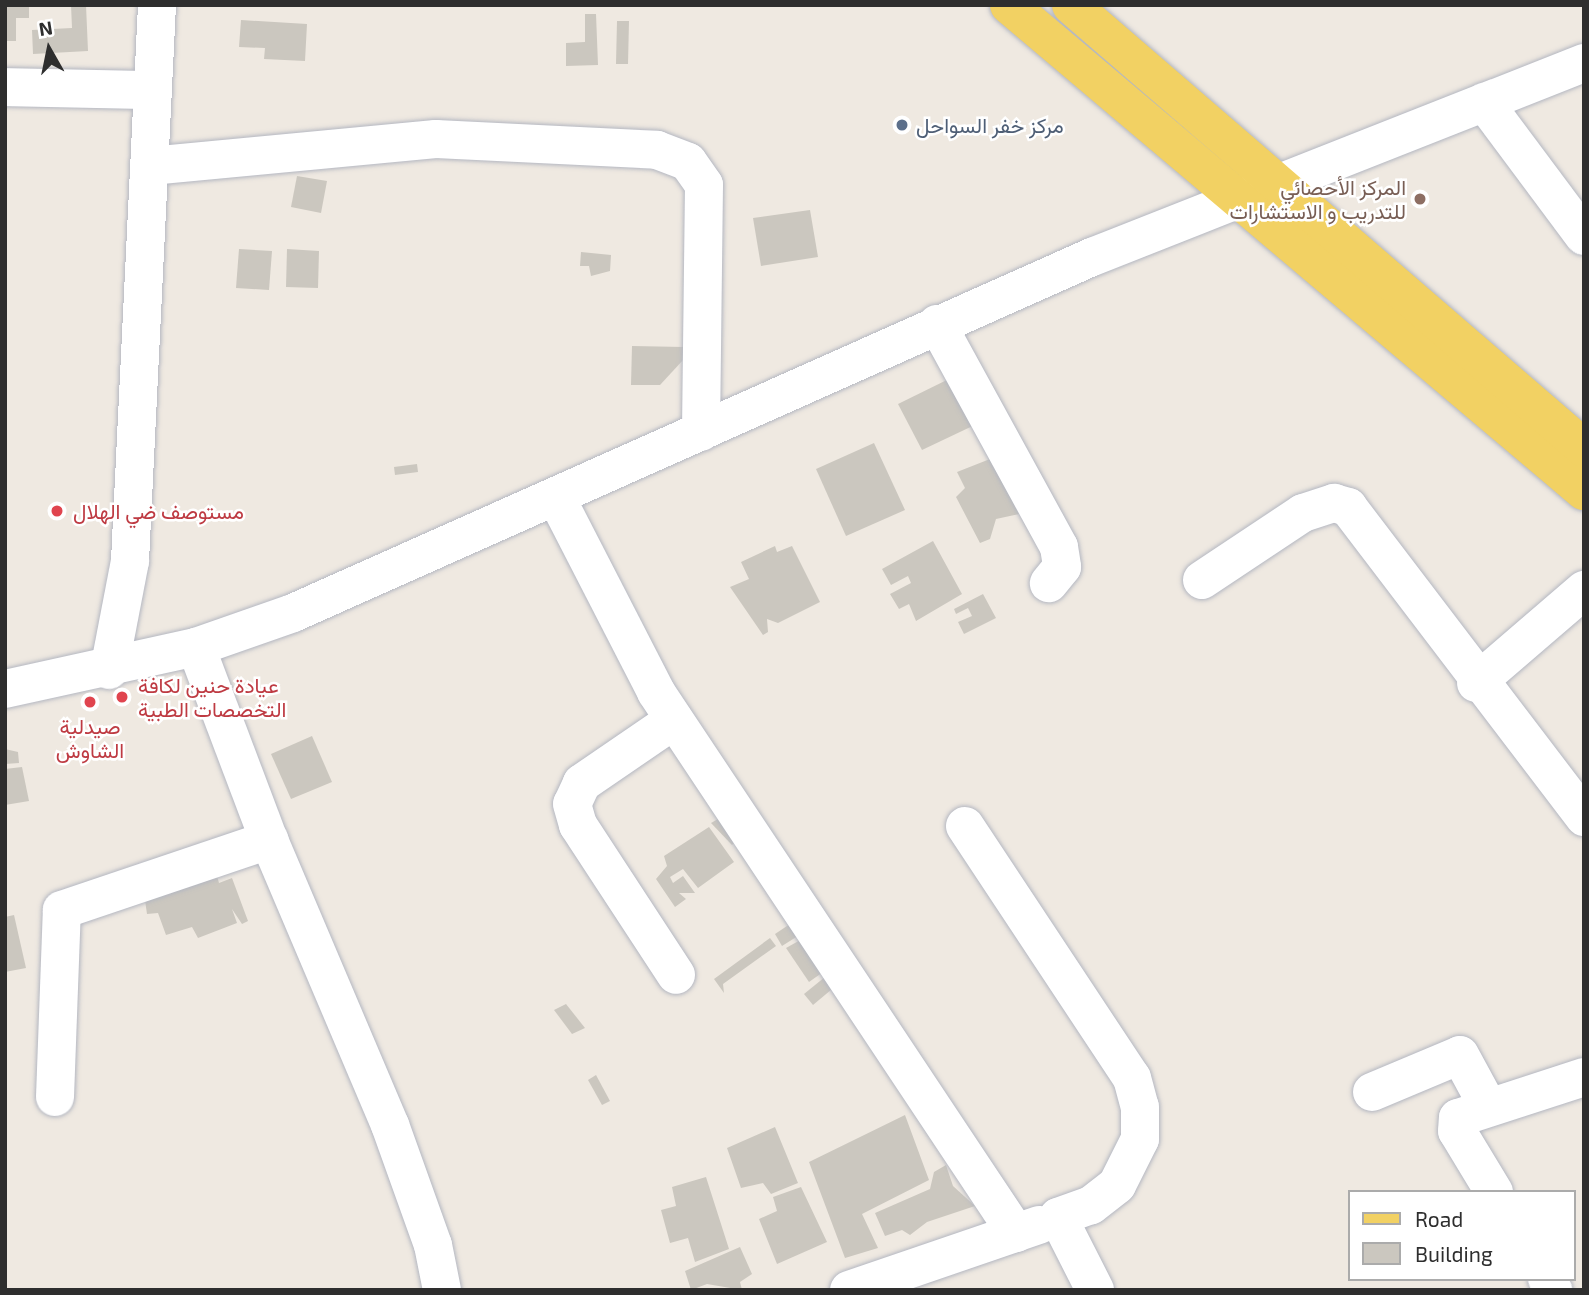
<!DOCTYPE html>
<html>
<head>
<meta charset="utf-8">
<style>
	body { margin:0 }
	#map { position:relative; width:1589px; height:1295px; overflow:hidden; background:#efe9e1; font-family:"Exo 2",Vazirmatn,sans-serif }
	div>[style] { position:absolute }
	.building>* { inset:0; background:#cbc7bf }
	.roads { filter:drop-shadow(0 0 2px #b4b7c1) drop-shadow(0 0 2px #b4b7c1) }
	.minor>* { height:38px; margin:-19px; padding:0 19px; transform-origin:19px; border-radius:19px; background:#fff }
	.major>* { height:38px; margin:-19px; padding:0 19px; transform-origin:19px; border-radius:19px; background:#f2d163 }
	.dots>* { width:19px; height:19px; translate:-50% -50%; box-sizing:border-box; border:4px solid #fff; border-radius:50% }
	span { translate:-50% -50%; white-space:nowrap; text-align:center; line-height:1.15; -webkit-text-stroke:5px #fff; paint-order:stroke }
	.service-label { font-size:21px; color:#4e5e75 }
	.left { translate:0 -50%; text-align:left }
	.education-label { font-size:21px; color:#785e54 }
	.right { translate:-100% -50%; text-align:right }
	.health-label { font-size:21px; color:#be3a42 }
	.frame { position:absolute; inset:0; border:7px solid #2e2e2e; pointer-events:none }
	.legend { position:absolute; left:1348px; top:1190px; width:228px; height:91px; box-sizing:border-box; background:#fff; border:2px solid #ababab; margin:0; padding:9px 12px; list-style:none; font-size:21px; color:#2e2e2e }
	.legend li { display:flex; align-items:center; gap:14px; height:35px }
	.legend b { width:35px; border:2px solid #ababab }
	.north { position:absolute; left:14px; top:14px; width:70px; height:70px; -webkit-text-stroke:5px #fff; paint-order:stroke; rotate:351deg; font-size:19px; font-weight:700; line-height:28px; text-align:center; color:#2e2e2e }
	.north::after { content:''; display:block; margin:auto; width:24px; height:32px; background:#2e2e2e; clip-path:polygon(50% 0,100% 100%,50% 72%,0 100%) }
</style>
</head>
<body>
<div id="map">
	<div class="building">
		<i style="clip-path:polygon(5px 5px,29px 5px,29px 18px,16px 18px,16px 41px,5px 41px)"></i>
		<i style="clip-path:polygon(71px 5px,86px 5px,88px 51px,33px 54px,32px 30px,72px 28px)"></i>
		<i style="clip-path:polygon(585px 14px,596px 14px,598px 65px,566px 66px,566px 43px,585px 42px)"></i>
		<i style="clip-path:polygon(241px 20px,307px 24px,305px 61px,264px 59px,265px 48px,239px 47px)"></i>
		<i style="clip-path:polygon(617px 21px,629px 21px,628px 64px,616px 64px)"></i>
		<i style="clip-path:polygon(297px 176px,327px 181px,321px 213px,291px 207px)"></i>
		<i style="clip-path:polygon(810px 210px,818px 257px,761px 266px,753px 218px)"></i>
		<i style="clip-path:polygon(239px 249px,272px 251px,269px 290px,236px 288px)"></i>
		<i style="clip-path:polygon(287px 249px,319px 251px,318px 288px,286px 287px)"></i>
		<i style="clip-path:polygon(581px 252px,611px 255px,610px 271px,591px 276px,589px 266px,580px 266px)"></i>
		<i style="clip-path:polygon(632px 346px,684px 347px,684px 359px,660px 385px,631px 385px)"></i>
		<i style="clip-path:polygon(957px 375px,981px 422px,922px 450px,898px 404px)"></i>
		<i style="clip-path:polygon(874px 443px,905px 510px,846px 536px,816px 469px)"></i>
		<i style="clip-path:polygon(990px 459px,1019px 514px,996px 519px,990px 539px,980px 543px,956px 497px,965px 488px,957px 472px)"></i>
		<i style="clip-path:polygon(417px 464px,418px 472px,395px 475px,394px 467px)"></i>
		<i style="clip-path:polygon(933px 541px,962px 594px,916px 621px,909px 604px,899px 609px,890px 594px,911px 583px,908px 576px,891px 585px,882px 569px)"></i>
		<i style="clip-path:polygon(775px 546px,777px 552px,792px 546px,820px 602px,778px 623px,767px 619px,768px 632px,763px 635px,730px 587px,749px 579px,741px 562px)"></i>
		<i style="clip-path:polygon(983px 594px,996px 618px,964px 634px,958px 622px,972px 616px,968px 608px,956px 614px,954px 609px)"></i>
		<i style="clip-path:polygon(312px 736px,332px 782px,291px 799px,271px 754px)"></i>
		<i style="clip-path:polygon(5px 749px,18px 752px,19px 763px,5px 764px)"></i>
		<i style="clip-path:polygon(22px 767px,29px 801px,5px 805px,5px 769px)"></i>
		<i style="clip-path:polygon(732px 811px,734px 843px,732px 845px,711px 823px)"></i>
		<i style="clip-path:polygon(709px 827px,734px 862px,698px 888px,683px 869px,670px 877px,673px 883px,683px 876px,695px 893px,679px 893px,686px 899px,675px 907px,656px 879px,667px 866px,664px 856px)"></i>
		<i style="clip-path:polygon(217px 876px,219px 883px,232px 878px,248px 921px,242px 924px,232px 909px,237px 923px,198px 938px,192px 927px,166px 935px,158px 913px,147px 914px,145px 900px)"></i>
		<i style="clip-path:polygon(14px 915px,26px 968px,5px 972px,5px 917px)"></i>
		<i style="clip-path:polygon(793px 922px,801px 934px,782px 946px,775px 934px)"></i>
		<i style="clip-path:polygon(770px 938px,776px 946px,723px 984px,724px 993px,714px 979px)"></i>
		<i style="clip-path:polygon(804px 938px,833px 965px,809px 982px,786px 948px)"></i>
		<i style="clip-path:polygon(836px 968px,844px 979px,813px 1005px,804px 994px)"></i>
		<i style="clip-path:polygon(566px 1004px,585px 1028px,572px 1034px,554px 1010px)"></i>
		<i style="clip-path:polygon(596px 1075px,610px 1101px,602px 1105px,588px 1080px)"></i>
		<i style="clip-path:polygon(905px 1115px,929px 1180px,862px 1214px,878px 1248px,845px 1258px,809px 1162px)"></i>
		<i style="clip-path:polygon(775px 1127px,798px 1183px,771px 1194px,763px 1183px,741px 1188px,727px 1148px)"></i>
		<i style="clip-path:polygon(946px 1165px,953px 1186px,975px 1206px,927px 1222px,910px 1235px,902px 1230px,885px 1236px,875px 1213px,930px 1189px,934px 1172px)"></i>
		<i style="clip-path:polygon(706px 1177px,729px 1249px,695px 1262px,688px 1238px,670px 1243px,661px 1210px,676px 1206px,672px 1187px)"></i>
		<i style="clip-path:polygon(801px 1187px,827px 1242px,777px 1264px,759px 1219px,777px 1211px,773px 1197px)"></i>
		<i style="clip-path:polygon(740px 1247px,752px 1274px,740px 1282px,742px 1290px,707px 1284px,691px 1290px,685px 1271px)"></i>
	</div>
	<div class="roads">
		<div class="minor">
			<i style="left:5px;top:87px;width:145px;rotate:1.2deg"></i>
			<i style="left:1484px;top:102px;width:167px;rotate:53.3deg"></i>
			<i style="left:150px;top:166px;width:287px;rotate:-5.4deg"></i>
			<i style="left:436px;top:139px;width:221px;rotate:2.8deg"></i>
			<i style="left:657px;top:150px;width:33px;rotate:21deg"></i>
			<i style="left:688px;top:162px;width:28px;rotate:55deg"></i>
			<i style="left:704px;top:185px;width:247px;rotate:90.7deg"></i>
			<i style="left:937px;top:324px;width:254px;rotate:61.3deg"></i>
			<i style="left:1059px;top:547px;width:20px;rotate:81deg"></i>
			<i style="left:1062px;top:567px;width:21px;rotate:129deg"></i>
			<i style="left:557px;top:499px;width:217px;rotate:62.8deg"></i>
			<i style="left:656px;top:692px;width:650px;rotate:56.36deg"></i>
			<i style="left:1202px;top:580px;width:121px;rotate:-33.6deg"></i>
			<i style="left:1303px;top:513px;width:33px;rotate:-18deg"></i>
			<i style="left:1334px;top:503px;width:15px;rotate:16deg"></i>
			<i style="left:1348px;top:507px;width:390px;rotate:52.7deg"></i>
			<i style="left:196px;top:647px;width:206px;rotate:69.3deg"></i>
			<i style="left:269px;top:840px;width:310px;rotate:67deg"></i>
			<i style="left:390px;top:1125px;width:127px;rotate:70.3deg"></i>
			<i style="left:433px;top:1245px;width:46px;rotate:78.7deg"></i>
			<i style="left:109px;top:670px;width:111px;rotate:-79.1deg"></i>
			<i style="left:130px;top:561px;width:557px;rotate:-87.22deg"></i>
			<i style="left:1476px;top:683px;width:143px;rotate:-40.7deg"></i>
			<i style="left:5px;top:689px;width:196px;rotate:-12.4deg"></i>
			<i style="left:196px;top:647px;width:103px;rotate:-19.3deg"></i>
			<i style="left:293px;top:613px;width:875px;rotate:-24.02deg"></i>
			<i style="left:1092px;top:257px;width:529px;rotate:-21.52deg"></i>
			<i style="left:674px;top:720px;width:112px;rotate:145.6deg"></i>
			<i style="left:582px;top:783px;width:23px;rotate:115deg"></i>
			<i style="left:572px;top:804px;width:22px;rotate:74deg"></i>
			<i style="left:578px;top:825px;width:179px;rotate:56.8deg"></i>
			<i style="left:965px;top:826px;width:302px;rotate:56.5deg"></i>
			<i style="left:1132px;top:1078px;width:30px;rotate:75deg"></i>
			<i style="left:1140px;top:1107px;width:32px;rotate:90deg"></i>
			<i style="left:1140px;top:1139px;width:51px;rotate:116.6deg"></i>
			<i style="left:1117px;top:1185px;width:33px;rotate:142deg"></i>
			<i style="left:1091px;top:1205px;width:35px;rotate:160deg"></i>
			<i style="left:1058px;top:1217px;width:82px;rotate:63.1deg"></i>
			<i style="left:1372px;top:1092px;width:95px;rotate:-22.8deg"></i>
			<i style="left:1460px;top:1055px;width:57px;rotate:61.6deg"></i>
			<i style="left:55px;top:1097px;width:187px;rotate:-87.9deg"></i>
			<i style="left:62px;top:910px;width:219px;rotate:-18.7deg"></i>
			<i style="left:1494px;top:1192px;width:71px;rotate:-121.2deg"></i>
			<i style="left:1457px;top:1131px;width:13px;rotate:-86deg"></i>
			<i style="left:1458px;top:1118px;width:133px;rotate:-18deg"></i>
			<i style="left:1547px;top:1279px;width:13px;rotate:61deg"></i>
			<i style="left:849px;top:1290px;width:201px;rotate:-18.9deg"></i>
		</div>
		<div class="major">
			<i style="left:1009px;top:5px;width:753px;rotate:40.21deg"></i>
			<i style="left:1071px;top:5px;width:678px;rotate:40.81deg"></i>
		</div>
	</div>
	<div class="dots">
		<i style="left:902px;top:125px;background:#5c6f8a"></i>
		<i style="left:1420px;top:199px;background:#8d6e63"></i>
		<i style="left:57px;top:511px;background:#e0444e"></i>
		<i style="left:122px;top:697px;background:#e0444e"></i>
		<i style="left:90px;top:702px;background:#e0444e"></i>
	</div>
	<div class="service-label">
		<span class="left" style="left:916px;top:125px">مركز خفر السواحل</span>
	</div>
	<div class="education-label">
		<span class="right" style="left:1406px;top:199px">المركز الأحصائي<br>للتدريب و الاستشارات</span>
	</div>
	<div class="health-label">
		<span class="left" style="left:73px;top:511px">مستوصف ضي الهلال</span>
		<span class="left" style="left:138px;top:697px">عيادة حنين لكافة<br>التخصصات الطبية</span>
		<span style="left:90px;top:738px">صيدلية<br>الشاوش</span>
	</div>
	<div class="frame"></div>
	<ul class="legend">
	<li><b style="height:9px;background:#f2d163"></b>Road</li>
	<li><b style="height:19px;background:#cbc7bf"></b>Building</li>
	</ul>
	<div class="north">N</div>
</div>
</body>
</html>
